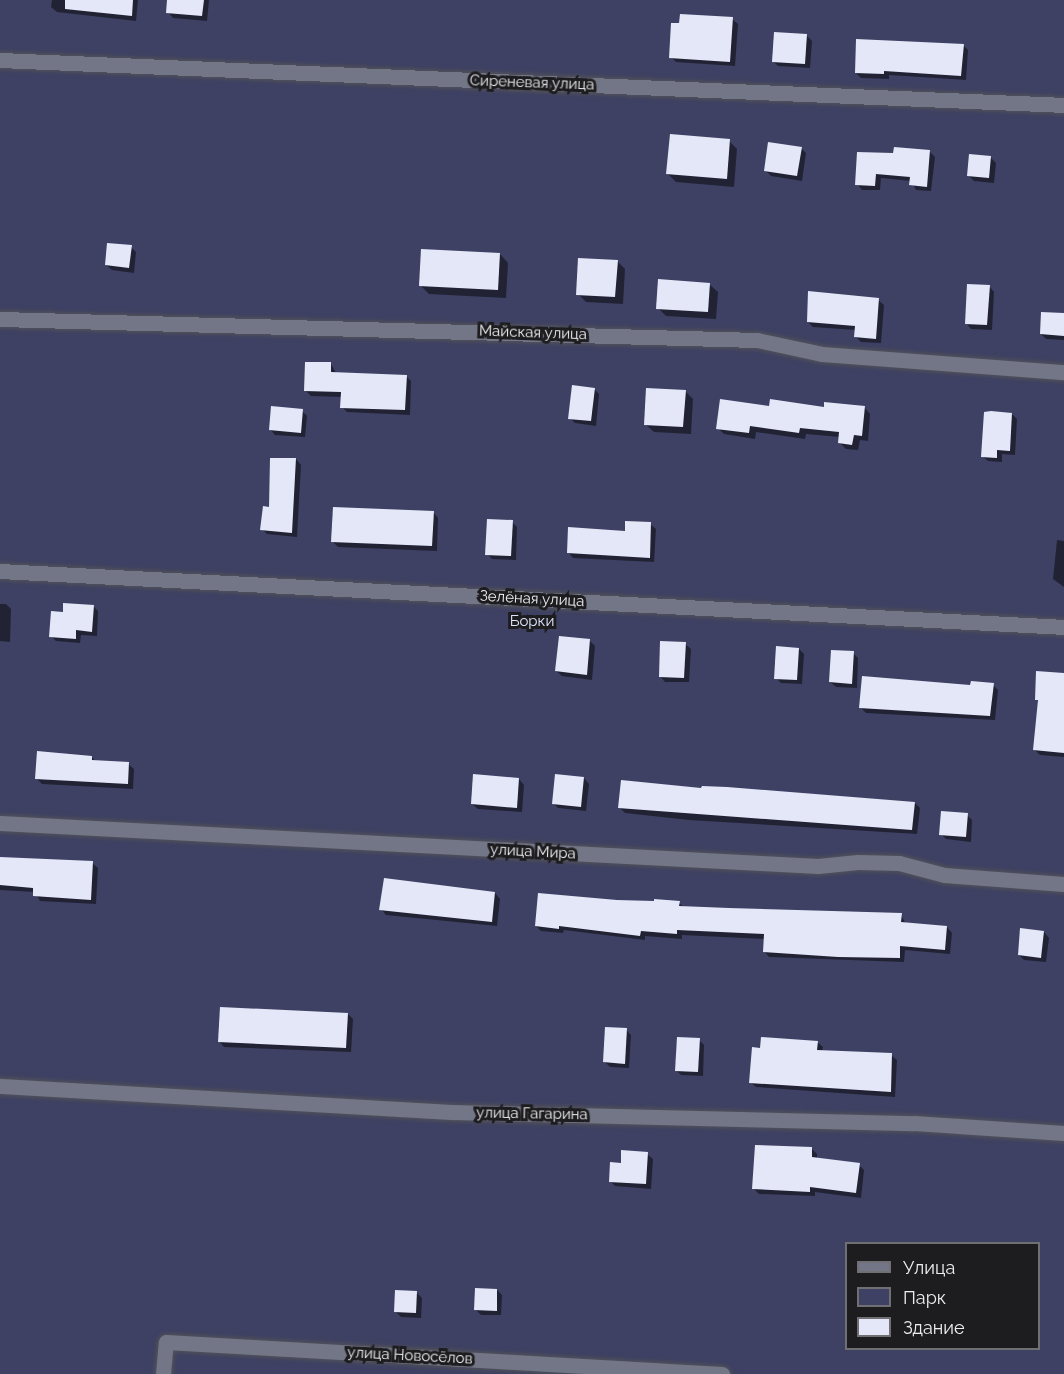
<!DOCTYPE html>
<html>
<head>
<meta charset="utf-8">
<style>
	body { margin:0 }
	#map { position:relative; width:1064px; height:1374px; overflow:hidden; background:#35353b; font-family:Raleway,sans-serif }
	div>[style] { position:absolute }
	.green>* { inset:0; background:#3e4163 }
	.shadow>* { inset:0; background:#0007 }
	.building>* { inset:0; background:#e4e7f8 }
	.roads { filter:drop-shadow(0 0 2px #525258) drop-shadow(0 0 2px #525258) }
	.minor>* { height:15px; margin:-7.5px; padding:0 7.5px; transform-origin:7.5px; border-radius:7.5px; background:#737687 }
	span { translate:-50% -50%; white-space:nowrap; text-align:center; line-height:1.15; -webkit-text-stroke:6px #1d1d20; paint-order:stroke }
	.street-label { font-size:15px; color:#ededf1 }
	.park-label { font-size:15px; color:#dfe2fd }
	.legend { position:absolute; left:845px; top:1242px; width:195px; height:108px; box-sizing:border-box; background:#1d1d20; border:2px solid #707074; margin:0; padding:8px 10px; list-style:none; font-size:18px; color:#ededf1 }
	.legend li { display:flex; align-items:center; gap:12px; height:30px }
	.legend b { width:30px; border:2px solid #707074 }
</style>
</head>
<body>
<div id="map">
	<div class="green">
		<i style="clip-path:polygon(evenodd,0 0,1064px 0,1064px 1374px,0 1374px,0 0,846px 1244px,1038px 1244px,1038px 1348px,846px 1348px,846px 1244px)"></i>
	</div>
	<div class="shadow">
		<i style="clip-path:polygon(52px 0,138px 0,136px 21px,57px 12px,51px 7px)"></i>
		<i style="clip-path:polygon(169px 0,209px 0,207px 21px,173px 18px,168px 12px)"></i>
		<i style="clip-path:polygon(732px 19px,738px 24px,735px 66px,676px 62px,671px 57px)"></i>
		<i style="clip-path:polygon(807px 36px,812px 41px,810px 68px,778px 66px,773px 61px)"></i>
		<i style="clip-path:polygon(963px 45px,968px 50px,966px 80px,889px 75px,889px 79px,861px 78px,856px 73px)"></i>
		<i style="clip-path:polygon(729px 141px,737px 149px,734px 187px,676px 182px,668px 174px)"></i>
		<i style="clip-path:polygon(801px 148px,806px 153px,802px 181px,771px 176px,766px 171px)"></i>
		<i style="clip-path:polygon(930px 152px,935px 157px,931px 191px,916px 190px,911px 181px,881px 178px,880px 190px,862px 190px,857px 184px,894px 155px)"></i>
		<i style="clip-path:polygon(991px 158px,996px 163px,994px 183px,974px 181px,969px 176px)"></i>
		<i style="clip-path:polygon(131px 247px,136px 252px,134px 273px,112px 270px,106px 265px)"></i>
		<i style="clip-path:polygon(500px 254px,508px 263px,506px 298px,429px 294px,420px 285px)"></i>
		<i style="clip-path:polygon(617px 261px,625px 269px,623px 304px,586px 302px,578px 294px)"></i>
		<i style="clip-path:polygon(709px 284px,718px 292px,716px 319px,666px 316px,658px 308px)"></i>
		<i style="clip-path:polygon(989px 286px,994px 292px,992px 330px,971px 329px,966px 323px)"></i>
		<i style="clip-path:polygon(878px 300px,884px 305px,881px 343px,861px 342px,856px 337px,856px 330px,813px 327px,808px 322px)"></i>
		<i style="clip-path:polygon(1064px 315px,1064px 340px,1046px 339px,1041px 334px)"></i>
		<i style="clip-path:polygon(331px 364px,336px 373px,406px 376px,411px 381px,410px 415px,347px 412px,342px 407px,342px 397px,311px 396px,306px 391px)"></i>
		<i style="clip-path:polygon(594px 389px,599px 394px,596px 426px,575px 423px,570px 418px)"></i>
		<i style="clip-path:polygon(685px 391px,693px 399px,691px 434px,654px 432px,645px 424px)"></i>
		<i style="clip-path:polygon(864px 407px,870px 414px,868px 441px,860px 440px,858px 450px,846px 449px,840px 443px,840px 437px,806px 434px,805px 439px,756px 432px,755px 439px,724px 434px,718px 428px,770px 408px)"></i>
		<i style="clip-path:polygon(302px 411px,307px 416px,305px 437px,275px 435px,270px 429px)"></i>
		<i style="clip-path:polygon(1012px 414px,1017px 419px,1015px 455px,1002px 454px,1002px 462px,988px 461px,982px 456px)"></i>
		<i style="clip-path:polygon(296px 459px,301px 465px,297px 537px,267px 534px,262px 529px)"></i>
		<i style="clip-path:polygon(433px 512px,438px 518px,437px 551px,338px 547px,333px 542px)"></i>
		<i style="clip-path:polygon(512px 522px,517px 527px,516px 560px,492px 559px,487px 554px)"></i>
		<i style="clip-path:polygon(650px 524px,656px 529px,654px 562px,573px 558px,568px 552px)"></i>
		<i style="clip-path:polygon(1057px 540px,1064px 541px,1064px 587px,1053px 579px)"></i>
		<i style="clip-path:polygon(0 604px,6px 604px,11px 609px,10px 642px,0 641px)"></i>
		<i style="clip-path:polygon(93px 606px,98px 611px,97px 636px,81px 635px,80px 643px,56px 641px,51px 636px,64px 613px)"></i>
		<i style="clip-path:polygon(590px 641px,595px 646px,592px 680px,562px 676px,556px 671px)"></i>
		<i style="clip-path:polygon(685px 644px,691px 649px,689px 682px,665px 682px,660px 676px)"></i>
		<i style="clip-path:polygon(799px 649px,804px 654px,802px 684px,781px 683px,776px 678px)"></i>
		<i style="clip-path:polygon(853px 653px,858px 658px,857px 688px,836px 687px,830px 682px)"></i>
		<i style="clip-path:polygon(1064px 674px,1064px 757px,1040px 755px,1034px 749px,1039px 702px,1036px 699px)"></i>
		<i style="clip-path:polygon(993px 685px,998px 690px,995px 720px,866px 713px,861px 708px,972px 686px)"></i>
		<i style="clip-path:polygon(92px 757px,96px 762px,128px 764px,134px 769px,133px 789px,42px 784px,36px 778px)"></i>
		<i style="clip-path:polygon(584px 778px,589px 784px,586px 811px,558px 808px,553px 803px)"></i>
		<i style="clip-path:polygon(519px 779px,524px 785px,522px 812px,478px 809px,472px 804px)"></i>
		<i style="clip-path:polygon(703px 790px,915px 803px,920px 808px,917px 834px,689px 820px,625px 813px,620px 808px)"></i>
		<i style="clip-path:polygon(967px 815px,972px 820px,971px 842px,946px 839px,941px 834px)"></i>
		<i style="clip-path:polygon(0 858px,92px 863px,98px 868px,96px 904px,40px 901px,35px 892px,0 890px)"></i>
		<i style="clip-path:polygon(495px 893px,500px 899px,497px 926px,386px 915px,381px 909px)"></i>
		<i style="clip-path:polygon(617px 901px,679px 903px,684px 907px,901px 915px,906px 924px,947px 927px,952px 933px,950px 954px,905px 950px,904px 962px,769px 957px,764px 951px,765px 939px,682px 935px,682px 939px,645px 936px,645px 940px,564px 930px,563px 933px,541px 931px,536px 926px)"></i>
		<i style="clip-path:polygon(1044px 932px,1049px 938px,1046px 962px,1024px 960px,1019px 955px)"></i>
		<i style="clip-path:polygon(348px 1014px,353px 1019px,351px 1052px,224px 1047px,219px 1041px)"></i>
		<i style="clip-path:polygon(626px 1030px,631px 1035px,629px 1068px,610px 1067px,605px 1062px)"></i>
		<i style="clip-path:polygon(699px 1040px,704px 1045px,703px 1076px,681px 1075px,676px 1070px)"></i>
		<i style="clip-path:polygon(817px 1042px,823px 1047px,822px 1051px,891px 1055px,897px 1060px,895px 1097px,756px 1087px,750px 1082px)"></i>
		<i style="clip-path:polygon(812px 1149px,817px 1154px,817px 1159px,859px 1165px,864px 1170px,861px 1198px,815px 1192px,815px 1196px,759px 1194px,754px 1189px)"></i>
		<i style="clip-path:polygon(647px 1154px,653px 1159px,651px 1189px,615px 1186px,610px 1181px,622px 1164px)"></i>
		<i style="clip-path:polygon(497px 1290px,502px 1295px,501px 1315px,481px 1315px,476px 1310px)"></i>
		<i style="clip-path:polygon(416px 1292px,422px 1298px,421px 1318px,401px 1317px,396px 1312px)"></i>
	</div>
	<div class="building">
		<i style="clip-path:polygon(65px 0,133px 0,132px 16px,65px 9px)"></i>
		<i style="clip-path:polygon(167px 0,204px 0,202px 16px,166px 13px)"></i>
		<i style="clip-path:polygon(680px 14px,733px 17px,730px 62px,669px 58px,671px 23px,679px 23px)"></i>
		<i style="clip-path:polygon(774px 32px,807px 34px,805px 64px,772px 62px)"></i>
		<i style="clip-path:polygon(856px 39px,964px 44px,961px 76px,884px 71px,884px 74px,855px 73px)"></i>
		<i style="clip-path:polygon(670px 134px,730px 139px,727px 179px,666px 174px)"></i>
		<i style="clip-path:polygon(768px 142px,802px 147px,797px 176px,764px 171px)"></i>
		<i style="clip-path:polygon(894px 147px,930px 150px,927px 187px,909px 185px,910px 177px,876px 174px,875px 186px,855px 185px,857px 152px,893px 153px)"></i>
		<i style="clip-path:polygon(969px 154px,991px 156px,989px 178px,967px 176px)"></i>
		<i style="clip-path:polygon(107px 243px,132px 245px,129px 268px,105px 265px)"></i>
		<i style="clip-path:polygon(421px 249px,500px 253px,498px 290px,419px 286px)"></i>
		<i style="clip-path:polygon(578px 258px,618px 260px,615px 297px,576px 295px)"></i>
		<i style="clip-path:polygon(658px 279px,710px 283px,708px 312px,656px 309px)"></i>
		<i style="clip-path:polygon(967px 284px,990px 285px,987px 325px,965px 324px)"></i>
		<i style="clip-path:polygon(808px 291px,879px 298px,876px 339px,854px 337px,855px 326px,807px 322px)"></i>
		<i style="clip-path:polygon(1041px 312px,1064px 313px,1064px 336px,1040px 334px)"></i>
		<i style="clip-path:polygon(305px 362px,331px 362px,331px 372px,407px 375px,405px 410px,340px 408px,341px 392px,304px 391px)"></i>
		<i style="clip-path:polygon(572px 385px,595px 388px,591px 421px,568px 419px)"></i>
		<i style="clip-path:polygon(646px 388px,686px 390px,683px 427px,644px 425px)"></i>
		<i style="clip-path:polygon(720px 399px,769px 406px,770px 399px,824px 407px,824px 402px,865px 406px,862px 436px,854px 435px,852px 445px,838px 443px,839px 432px,800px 428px,799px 433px,750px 426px,749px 433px,716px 429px)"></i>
		<i style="clip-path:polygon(271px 406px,303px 409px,301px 433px,269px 430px)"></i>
		<i style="clip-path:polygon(991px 411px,1012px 413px,1010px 451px,997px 450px,997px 458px,981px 457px,984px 412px)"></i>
		<i style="clip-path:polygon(270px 458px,296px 458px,292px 533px,260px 530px,263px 506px,269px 507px)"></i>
		<i style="clip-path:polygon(333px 507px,434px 511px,432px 546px,331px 542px)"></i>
		<i style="clip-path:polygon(487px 519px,513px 520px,511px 556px,485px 555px)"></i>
		<i style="clip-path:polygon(625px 521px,651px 522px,650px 558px,567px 553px,568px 527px,625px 531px)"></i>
		<i style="clip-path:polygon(63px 603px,94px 605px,92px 632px,76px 630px,76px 639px,49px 637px,51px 611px,63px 612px)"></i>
		<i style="clip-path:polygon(559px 636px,590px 639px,587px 675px,555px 671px)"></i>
		<i style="clip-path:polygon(660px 641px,686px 642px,684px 678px,659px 677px)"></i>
		<i style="clip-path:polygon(776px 646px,799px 648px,797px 680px,774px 679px)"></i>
		<i style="clip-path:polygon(831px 650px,854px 651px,852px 684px,829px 682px)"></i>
		<i style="clip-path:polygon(1036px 671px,1064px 673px,1064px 753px,1033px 750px,1038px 700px,1035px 700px)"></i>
		<i style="clip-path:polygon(862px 676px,970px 685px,971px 681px,994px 683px,990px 716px,859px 708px)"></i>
		<i style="clip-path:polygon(37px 751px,92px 756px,92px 760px,129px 762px,128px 784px,35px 779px)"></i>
		<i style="clip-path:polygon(473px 774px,519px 778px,517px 808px,471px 804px)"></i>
		<i style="clip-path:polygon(555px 774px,584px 777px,581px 807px,552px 804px)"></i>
		<i style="clip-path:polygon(621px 780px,701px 788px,702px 786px,727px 787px,915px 802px,912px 830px,618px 808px)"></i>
		<i style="clip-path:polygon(941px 811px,968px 813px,966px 837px,939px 835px)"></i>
		<i style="clip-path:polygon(0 857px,93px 861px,91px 900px,33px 896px,33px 888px,0 885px)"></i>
		<i style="clip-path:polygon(384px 878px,495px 892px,492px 922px,379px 910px)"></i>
		<i style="clip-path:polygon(538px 893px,617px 900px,654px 901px,654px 899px,680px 901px,679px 906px,729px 908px,902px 913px,901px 922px,947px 926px,945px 950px,900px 946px,900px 958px,838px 957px,763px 952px,764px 934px,677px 930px,677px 934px,641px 931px,640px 936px,559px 926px,559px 929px,535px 926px)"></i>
		<i style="clip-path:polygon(1020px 928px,1044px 931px,1041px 958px,1018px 955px)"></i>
		<i style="clip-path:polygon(220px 1007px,348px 1013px,346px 1048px,218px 1042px)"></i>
		<i style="clip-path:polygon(605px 1027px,627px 1028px,625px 1064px,603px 1062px)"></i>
		<i style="clip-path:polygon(677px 1037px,700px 1038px,698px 1072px,675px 1071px)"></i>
		<i style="clip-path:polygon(761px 1037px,818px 1041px,817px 1050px,892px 1053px,891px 1092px,749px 1083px,752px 1047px,760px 1048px)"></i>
		<i style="clip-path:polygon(755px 1145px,812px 1147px,812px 1157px,860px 1163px,856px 1193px,810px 1187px,810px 1192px,752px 1189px)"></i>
		<i style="clip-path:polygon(621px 1150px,648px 1152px,646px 1184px,609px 1182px,610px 1162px,621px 1163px)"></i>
		<i style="clip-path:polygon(475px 1288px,497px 1289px,497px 1311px,474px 1310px)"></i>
		<i style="clip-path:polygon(395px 1290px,417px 1291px,416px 1313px,394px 1312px)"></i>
	</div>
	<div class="roads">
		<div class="minor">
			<i style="left:0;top:60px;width:1065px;rotate:2.42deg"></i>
			<i style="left:0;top:319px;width:757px;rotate:1.59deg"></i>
			<i style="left:757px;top:340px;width:66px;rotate:12.2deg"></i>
			<i style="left:822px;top:354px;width:243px;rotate:4.3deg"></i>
			<i style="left:0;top:571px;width:1065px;rotate:3.01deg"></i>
			<i style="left:0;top:823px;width:819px;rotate:3.01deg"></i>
			<i style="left:818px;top:866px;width:40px;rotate:-5.7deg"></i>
			<i style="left:858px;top:862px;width:41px;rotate:1.4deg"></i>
			<i style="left:899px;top:863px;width:47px;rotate:14.9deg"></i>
			<i style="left:944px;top:875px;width:120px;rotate:4.3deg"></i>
			<i style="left:0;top:1086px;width:453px;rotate:3.3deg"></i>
			<i style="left:452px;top:1112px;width:462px;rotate:1.4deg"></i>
			<i style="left:914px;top:1123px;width:150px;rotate:3.8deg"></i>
			<i style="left:163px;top:1374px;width:32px;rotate:-85deg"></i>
			<i style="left:166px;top:1342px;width:557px;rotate:3.29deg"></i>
		</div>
	</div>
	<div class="street-label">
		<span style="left:532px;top:83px;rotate:2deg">Сиреневая улица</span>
		<span style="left:533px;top:333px;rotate:2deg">Майская улица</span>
		<span style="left:532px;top:599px;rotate:3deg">Зелёная улица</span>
		<span style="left:533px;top:852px;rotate:3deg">улица Мира</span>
		<span style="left:532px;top:1114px;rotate:1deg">улица Гагарина</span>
		<span style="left:410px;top:1356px;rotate:3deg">улица Новосёлов</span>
	</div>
	<div class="park-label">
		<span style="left:532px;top:622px">Борки</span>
	</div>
	<ul class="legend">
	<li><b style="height:8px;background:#737687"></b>Улица</li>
	<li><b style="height:16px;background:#3e4163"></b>Парк</li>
	<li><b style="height:16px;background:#e4e7f8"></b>Здание</li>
	</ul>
</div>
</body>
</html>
